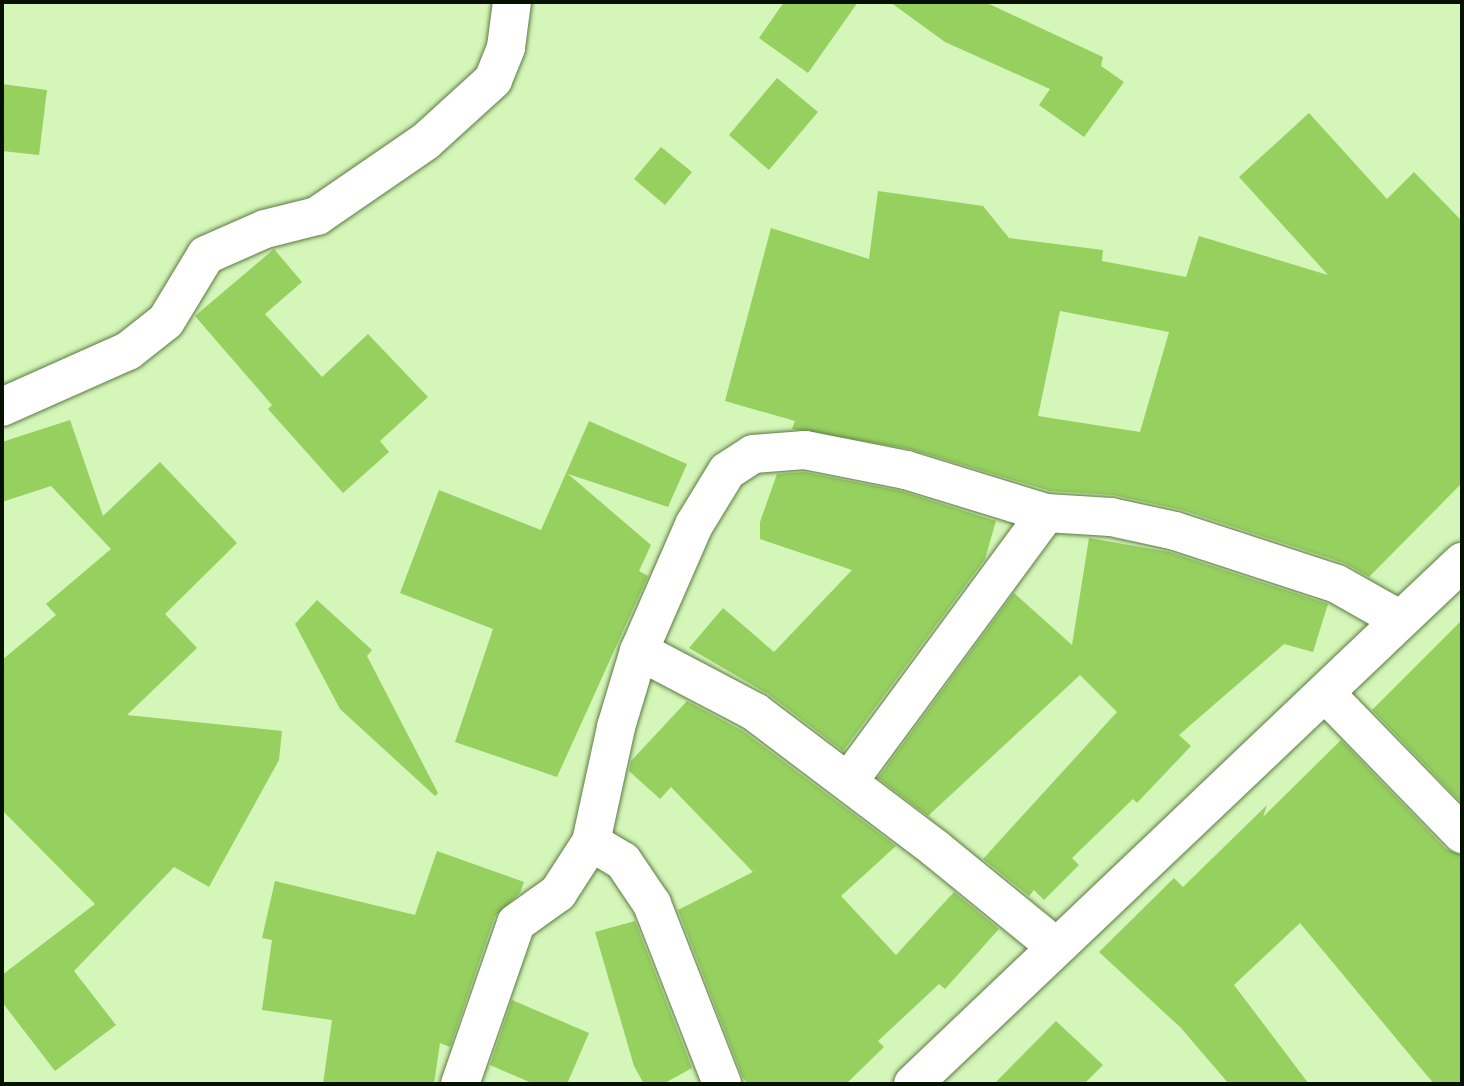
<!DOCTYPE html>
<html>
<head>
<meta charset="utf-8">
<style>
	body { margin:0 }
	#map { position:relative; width:1464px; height:1086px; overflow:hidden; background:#d4f6b8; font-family:Inter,sans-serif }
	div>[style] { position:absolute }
	.building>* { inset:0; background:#96d05f }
	.roads { filter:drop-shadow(0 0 2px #5c7a41) drop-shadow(0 0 2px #5c7a41) }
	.minor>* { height:38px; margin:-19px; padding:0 19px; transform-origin:19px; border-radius:19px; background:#fff }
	span { translate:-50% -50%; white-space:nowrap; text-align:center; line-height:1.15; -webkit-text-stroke:6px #fff; paint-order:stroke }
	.frame { position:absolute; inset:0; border:4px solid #071100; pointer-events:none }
</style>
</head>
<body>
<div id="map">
	<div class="building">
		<i style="clip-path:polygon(784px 2px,858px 2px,808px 73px,759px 38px)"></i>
		<i style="clip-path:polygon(890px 2px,985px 2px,1103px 57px,1101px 66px,1124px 82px,1084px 137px,1039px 105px,1050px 89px,945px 42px)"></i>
		<i style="clip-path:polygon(777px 78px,818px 112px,769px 170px,729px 135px)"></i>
		<i style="clip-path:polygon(2px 84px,47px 90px,39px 155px,2px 151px)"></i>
		<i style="clip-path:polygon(evenodd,1309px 113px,1387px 199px,1414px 172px,1462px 221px,1462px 483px,1369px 577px,1344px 563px,1182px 510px,1113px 495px,1050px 491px,910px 449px,792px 429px,795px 421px,725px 401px,771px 228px,869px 259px,878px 191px,983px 206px,1009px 238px,1103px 250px,1102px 261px,1186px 277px,1199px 236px,1328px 275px,1239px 177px,1309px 113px,1060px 311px,1169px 332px,1140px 432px,1038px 416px,1060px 311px)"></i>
		<i style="clip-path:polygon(661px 147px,692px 172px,665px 205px,634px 179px)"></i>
		<i style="clip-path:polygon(274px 249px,302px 282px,265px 314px,322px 377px,368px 334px,428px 397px,380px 441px,389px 452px,343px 493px,268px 409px,272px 405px,195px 316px)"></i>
		<i style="clip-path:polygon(70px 420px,103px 516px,160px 462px,237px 543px,165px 614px,197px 648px,127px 715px,282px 731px,279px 760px,209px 887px,174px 867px,74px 971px,116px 1025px,55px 1071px,2px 1002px,2px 975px,95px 904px,2px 810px,2px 660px,56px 615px,46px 604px,111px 549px,51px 486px,2px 502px,2px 442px)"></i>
		<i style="clip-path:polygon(589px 421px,687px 464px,668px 507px,568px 474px,651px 545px,639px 571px,648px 576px,557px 777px,455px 742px,493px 629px,400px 593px,439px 490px,541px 530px)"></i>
		<i style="clip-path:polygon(804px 472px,901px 491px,996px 521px,985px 559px,843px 751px,768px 694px,689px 648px,723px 608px,774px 652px,852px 570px,760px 539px,760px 522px,777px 474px)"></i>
		<i style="clip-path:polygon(1089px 538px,1169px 552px,1328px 604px,1313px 652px,1284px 644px,1179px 735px,1191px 746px,1137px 803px,1133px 799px,1072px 858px,1079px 865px,1044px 900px,1034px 890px,1029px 896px,983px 859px,1117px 712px,1080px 675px,928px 816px,878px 778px,1014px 593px,1072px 645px)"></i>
		<i style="clip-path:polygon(317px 600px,372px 650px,367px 656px,438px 793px,435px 796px,340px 709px,295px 624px)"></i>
		<i style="clip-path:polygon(1462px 620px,1462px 803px,1372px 710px)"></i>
		<i style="clip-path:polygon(687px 701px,743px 731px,896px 846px,841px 896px,896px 955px,954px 892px,999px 929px,945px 989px,939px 984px,878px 1041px,884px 1047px,846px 1084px,748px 1084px,743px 1078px,678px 910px,753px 872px,671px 787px,660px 799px,629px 771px,631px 761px)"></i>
		<i style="clip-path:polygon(1341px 740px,1446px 849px,1462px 855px,1462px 1084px,1434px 1084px,1300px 923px,1234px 985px,1309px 1084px,1229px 1084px,1181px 1028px,1099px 952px,1174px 878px,1183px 887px,1267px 805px,1263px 817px)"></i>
		<i style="clip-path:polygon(437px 851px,524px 882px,520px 893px,495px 916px,450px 1047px,440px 1043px,434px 1084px,323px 1084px,332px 1020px,262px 1010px,272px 940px,262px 938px,275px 881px,415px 915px)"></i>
		<i style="clip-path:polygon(635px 921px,692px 1068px,663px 1084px,644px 1084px,634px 1066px,595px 932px)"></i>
		<i style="clip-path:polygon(512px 1000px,589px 1033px,567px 1084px,534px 1084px,490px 1065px)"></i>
		<i style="clip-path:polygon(1056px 1021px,1103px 1065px,1084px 1084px,994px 1084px)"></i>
	</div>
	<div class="roads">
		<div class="minor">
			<i style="left:2px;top:407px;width:138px;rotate:-24deg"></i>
			<i style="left:128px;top:351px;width:48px;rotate:-38.3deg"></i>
			<i style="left:166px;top:321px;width:77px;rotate:-58.8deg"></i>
			<i style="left:206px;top:255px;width:64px;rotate:-23.8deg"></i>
			<i style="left:265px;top:229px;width:54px;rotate:-14deg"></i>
			<i style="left:317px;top:216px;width:132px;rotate:-34.5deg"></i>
			<i style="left:426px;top:141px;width:91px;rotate:-42.3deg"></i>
			<i style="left:493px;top:80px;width:35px;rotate:-68deg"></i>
			<i style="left:506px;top:47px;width:45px;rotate:-82.4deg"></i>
			<i style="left:639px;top:651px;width:131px;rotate:27.7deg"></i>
			<i style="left:755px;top:712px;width:227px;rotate:37.1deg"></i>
			<i style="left:936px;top:849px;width:155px;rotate:39.2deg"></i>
			<i style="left:1327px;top:695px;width:194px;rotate:45.8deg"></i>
			<i style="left:848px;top:782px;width:334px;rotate:-53.6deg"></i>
			<i style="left:591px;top:842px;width:37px;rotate:31deg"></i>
			<i style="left:623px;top:861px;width:52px;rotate:56deg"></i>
			<i style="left:652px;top:904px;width:193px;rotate:68.7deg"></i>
			<i style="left:460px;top:1084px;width:170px;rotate:-70.8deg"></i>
			<i style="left:516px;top:923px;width:52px;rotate:-35.5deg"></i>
			<i style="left:558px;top:893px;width:61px;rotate:-57.1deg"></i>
			<i style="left:591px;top:842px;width:118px;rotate:-77.7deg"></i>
			<i style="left:616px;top:727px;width:79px;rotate:-73.2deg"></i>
			<i style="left:639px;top:651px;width:137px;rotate:-66.4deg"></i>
			<i style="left:694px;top:525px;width:63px;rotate:-58.6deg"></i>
			<i style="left:727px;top:471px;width:31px;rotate:-33deg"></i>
			<i style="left:753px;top:454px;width:52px;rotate:-4.4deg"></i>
			<i style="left:805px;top:450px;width:103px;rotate:11.2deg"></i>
			<i style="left:906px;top:470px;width:146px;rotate:17.1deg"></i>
			<i style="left:1046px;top:513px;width:65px;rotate:3.5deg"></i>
			<i style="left:1111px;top:517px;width:66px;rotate:12.3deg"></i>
			<i style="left:1175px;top:531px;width:170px;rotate:18.1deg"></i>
			<i style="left:1337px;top:584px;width:73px;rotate:29.4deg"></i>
			<i style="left:913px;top:1084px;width:758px;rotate:-43.56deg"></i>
		</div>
	</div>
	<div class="frame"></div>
</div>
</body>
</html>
